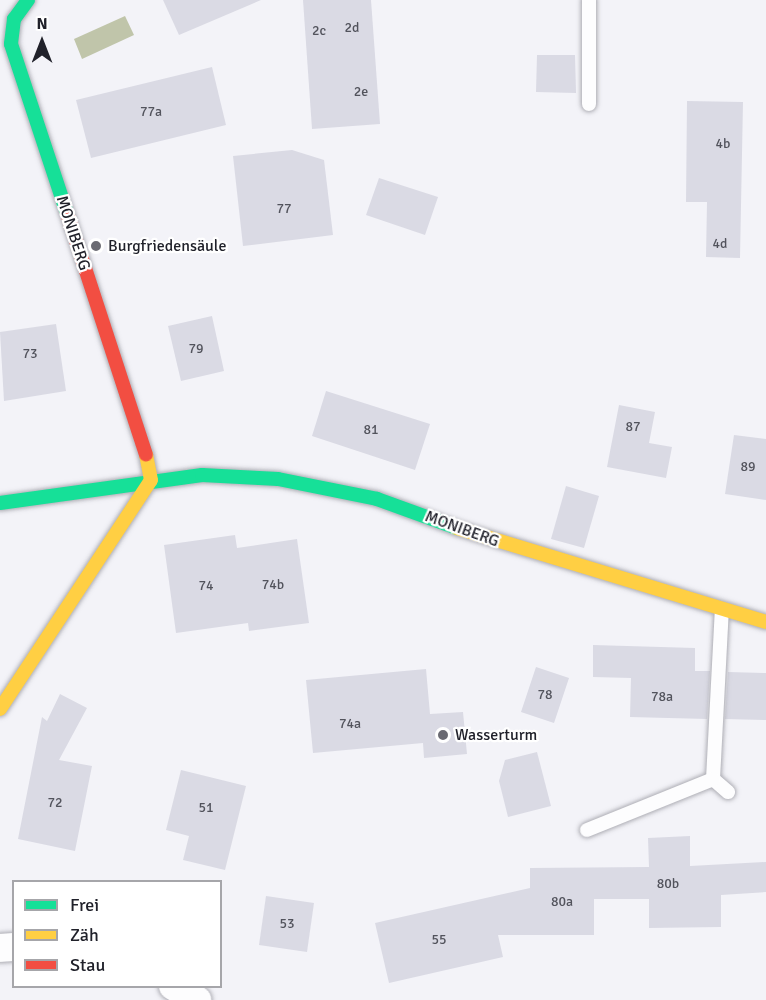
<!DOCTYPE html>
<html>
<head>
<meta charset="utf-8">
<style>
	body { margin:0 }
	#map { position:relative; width:766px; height:1000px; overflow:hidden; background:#f3f3f8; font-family:Signika,sans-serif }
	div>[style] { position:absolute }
	.water>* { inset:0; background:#c0c5aa }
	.building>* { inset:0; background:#dadae4 }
	.roads { filter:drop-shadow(0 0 2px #aeaeb5) drop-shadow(0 0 2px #aeaeb5) }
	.lane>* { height:14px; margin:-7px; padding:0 7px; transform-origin:7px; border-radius:7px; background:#fdfdfe }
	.street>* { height:28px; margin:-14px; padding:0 14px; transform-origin:14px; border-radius:14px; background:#fdfdfe }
	.fast>* { height:14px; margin:-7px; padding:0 7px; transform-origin:7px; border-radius:7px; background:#16e098 }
	.slow>* { height:14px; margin:-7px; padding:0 7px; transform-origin:7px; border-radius:7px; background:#ffcf43 }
	.jam>* { height:14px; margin:-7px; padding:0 7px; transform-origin:7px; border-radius:7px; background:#f24e42 }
	.dots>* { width:16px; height:16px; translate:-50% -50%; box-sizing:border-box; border:3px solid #fff; border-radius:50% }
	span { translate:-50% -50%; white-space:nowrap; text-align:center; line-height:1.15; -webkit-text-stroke:4.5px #fff; paint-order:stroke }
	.number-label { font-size:14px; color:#52535c }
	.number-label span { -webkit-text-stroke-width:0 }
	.street-label { font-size:16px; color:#20212a }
	.poi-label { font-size:16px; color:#20212a }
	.left { translate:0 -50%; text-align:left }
	.legend { position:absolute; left:12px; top:880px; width:210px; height:108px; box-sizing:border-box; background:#fff; border:2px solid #a6a6aa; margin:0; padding:8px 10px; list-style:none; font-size:18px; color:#20212a }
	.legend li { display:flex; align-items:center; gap:12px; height:30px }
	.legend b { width:30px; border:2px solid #a6a6aa }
	.north { position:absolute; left:12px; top:12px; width:60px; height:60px; -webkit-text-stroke:4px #fff; paint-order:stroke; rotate:0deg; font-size:16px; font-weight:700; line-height:24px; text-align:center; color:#20212a }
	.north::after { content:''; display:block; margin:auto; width:21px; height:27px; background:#20212a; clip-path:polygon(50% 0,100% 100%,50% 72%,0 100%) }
</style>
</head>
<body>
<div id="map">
	<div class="water">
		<i style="clip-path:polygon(125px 16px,134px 35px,82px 59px,74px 39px)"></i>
	</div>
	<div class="building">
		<i style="clip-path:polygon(163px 0,261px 0,179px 35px)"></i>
		<i style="clip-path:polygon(303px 0,371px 0,380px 124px,312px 129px)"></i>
		<i style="clip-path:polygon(537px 55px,575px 55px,576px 93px,536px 92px)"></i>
		<i style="clip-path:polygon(212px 67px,226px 125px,91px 158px,76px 100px)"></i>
		<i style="clip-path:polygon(687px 101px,743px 102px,740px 258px,706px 257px,707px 202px,686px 202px)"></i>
		<i style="clip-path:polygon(292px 150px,324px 160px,333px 235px,243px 246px,233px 156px)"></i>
		<i style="clip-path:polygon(379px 178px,438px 197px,425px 235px,366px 215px)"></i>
		<i style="clip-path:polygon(212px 316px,224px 371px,181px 381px,168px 326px)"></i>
		<i style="clip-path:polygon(56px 324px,66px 391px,4px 401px,0 332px)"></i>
		<i style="clip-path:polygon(326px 391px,430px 424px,415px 470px,312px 436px)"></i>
		<i style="clip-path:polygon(619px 405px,655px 412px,649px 443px,672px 447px,666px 478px,607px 467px)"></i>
		<i style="clip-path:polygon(734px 435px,766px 439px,766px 500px,725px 494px)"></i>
		<i style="clip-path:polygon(566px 486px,599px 496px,584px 548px,551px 539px)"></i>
		<i style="clip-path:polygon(235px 535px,237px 548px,297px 539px,309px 623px,249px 631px,248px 623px,176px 633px,164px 545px)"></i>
		<i style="clip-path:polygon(593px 645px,695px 648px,695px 671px,710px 671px,707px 719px,630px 717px,631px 678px,593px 677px)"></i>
		<i style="clip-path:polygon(536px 667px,569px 678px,554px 723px,521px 712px)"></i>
		<i style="clip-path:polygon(426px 669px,430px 714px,463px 712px,467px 754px,424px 758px,423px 743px,313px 753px,306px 680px)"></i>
		<i style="clip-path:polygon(728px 672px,766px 673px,766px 720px,725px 719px)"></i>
		<i style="clip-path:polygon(60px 694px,87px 708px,59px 760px,92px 766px,75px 851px,18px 839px,42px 717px,47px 721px)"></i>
		<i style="clip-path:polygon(537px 752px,551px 806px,508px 817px,499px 781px,505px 760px)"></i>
		<i style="clip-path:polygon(181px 770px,246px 786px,225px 870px,183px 860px,189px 836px,166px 830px)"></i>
		<i style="clip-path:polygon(690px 836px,690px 866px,766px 862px,766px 892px,721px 895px,721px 927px,649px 928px,649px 899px,594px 899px,594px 935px,498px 935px,503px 957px,389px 983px,375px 923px,530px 888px,530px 868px,649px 867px,648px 838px)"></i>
		<i style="clip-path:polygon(266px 896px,314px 903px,307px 952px,259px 945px)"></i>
	</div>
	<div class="roads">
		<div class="lane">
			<i style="left:589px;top:0;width:104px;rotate:90deg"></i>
			<i style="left:713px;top:779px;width:169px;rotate:-87deg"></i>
			<i style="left:713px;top:779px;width:20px;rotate:41deg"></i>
			<i style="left:587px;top:830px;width:136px;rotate:-22deg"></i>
		</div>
		<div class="street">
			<i style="left:0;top:948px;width:14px;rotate:-4deg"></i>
			<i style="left:173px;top:986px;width:28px;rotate:30deg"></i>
		</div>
		<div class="fast">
			<i style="left:28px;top:0;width:24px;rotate:126deg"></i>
			<i style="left:14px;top:19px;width:25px;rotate:97deg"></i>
			<i style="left:11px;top:44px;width:178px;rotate:71.7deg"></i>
			<i style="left:0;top:503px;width:204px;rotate:-7.9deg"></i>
			<i style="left:202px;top:475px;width:76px;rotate:3deg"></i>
			<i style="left:278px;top:479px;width:101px;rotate:11.4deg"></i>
			<i style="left:377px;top:499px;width:85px;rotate:19.9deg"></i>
		</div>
		<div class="slow">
			<i style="left:457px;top:528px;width:323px;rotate:16.9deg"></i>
			<i style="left:0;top:709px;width:274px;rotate:-56.6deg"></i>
			<i style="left:151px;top:480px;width:26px;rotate:-101deg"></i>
		</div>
		<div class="jam">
			<i style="left:67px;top:213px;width:254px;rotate:71.9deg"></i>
		</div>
	</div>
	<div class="dots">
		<i style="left:96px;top:246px;background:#6a6a72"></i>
		<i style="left:443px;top:735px;background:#6a6a72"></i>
	</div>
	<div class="number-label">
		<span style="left:352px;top:28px">2d</span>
		<span style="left:319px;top:31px">2c</span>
		<span style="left:361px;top:92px">2e</span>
		<span style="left:151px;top:112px">77a</span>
		<span style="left:723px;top:144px">4b</span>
		<span style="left:284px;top:209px">77</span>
		<span style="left:720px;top:244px">4d</span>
		<span style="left:196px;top:349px">79</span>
		<span style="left:30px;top:354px">73</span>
		<span style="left:633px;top:427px">87</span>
		<span style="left:371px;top:430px">81</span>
		<span style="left:748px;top:467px">89</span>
		<span style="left:273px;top:585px">74b</span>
		<span style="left:206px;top:586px">74</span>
		<span style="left:545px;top:695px">78</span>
		<span style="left:662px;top:697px">78a</span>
		<span style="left:350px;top:724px">74a</span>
		<span style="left:55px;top:803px">72</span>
		<span style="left:206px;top:808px">51</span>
		<span style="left:668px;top:884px">80b</span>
		<span style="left:562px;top:902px">80a</span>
		<span style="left:287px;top:924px">53</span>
		<span style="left:439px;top:940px">55</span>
	</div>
	<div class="street-label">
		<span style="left:73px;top:233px;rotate:72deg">MONIBERG</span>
		<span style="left:462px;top:529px;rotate:20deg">MONIBERG</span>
	</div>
	<div class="poi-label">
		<span class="left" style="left:108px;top:246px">Burgfriedensäule</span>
		<span class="left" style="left:455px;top:735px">Wasserturm</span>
	</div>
	<ul class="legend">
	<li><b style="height:8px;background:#16e098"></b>Frei</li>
	<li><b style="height:8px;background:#ffcf43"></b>Zäh</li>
	<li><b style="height:8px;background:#f24e42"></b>Stau</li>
	</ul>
	<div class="north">N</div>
</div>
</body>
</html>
